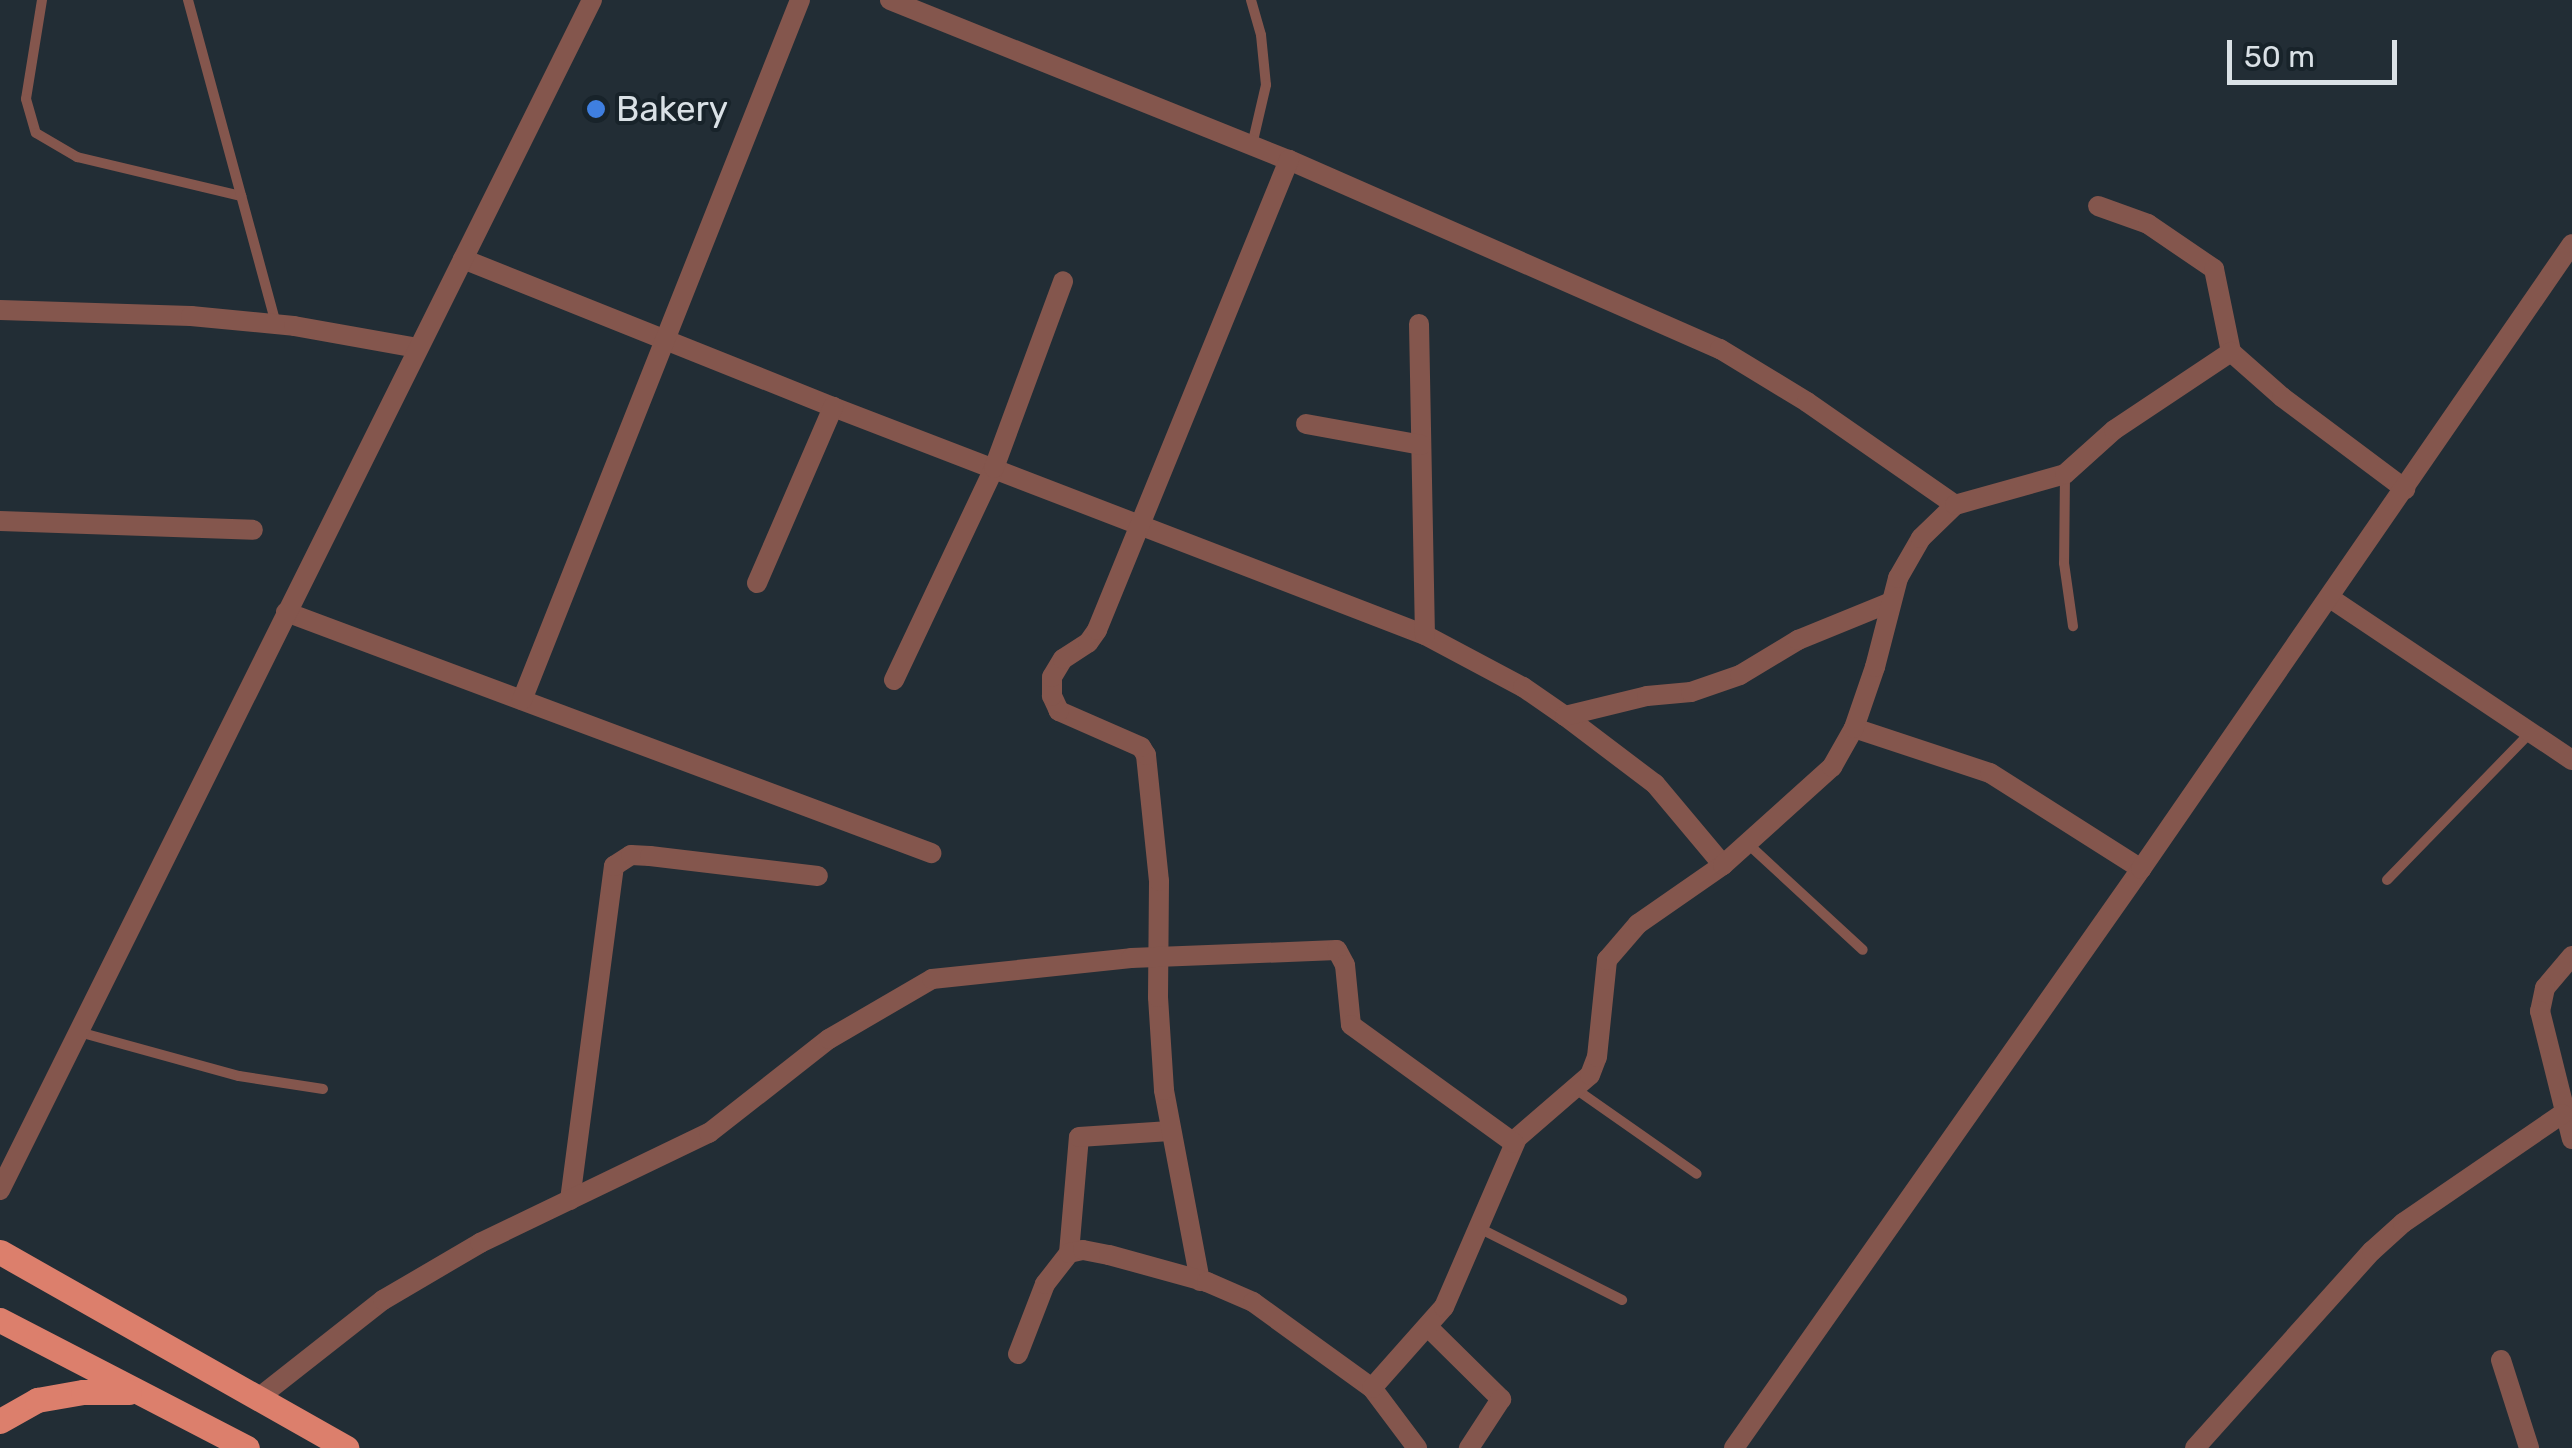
<!DOCTYPE html>
<html>
<head>
<meta charset="utf-8">
<style>
	body { margin:0 }
	#map { position:relative; width:2572px; height:1448px; overflow:hidden; background:#222d35; font-family:Rubik,sans-serif }
	div>[style] { position:absolute }
	.service>* { height:10px; margin:-5px; padding:0 5px; transform-origin:5px; border-radius:5px; background:#84564d }
	.minor>* { height:20px; margin:-10px; padding:0 10px; transform-origin:10px; border-radius:10px; background:#84564d }
	.primary>* { height:25px; margin:-12.5px; padding:0 12.5px; transform-origin:12.5px; border-radius:12.5px; background:#dc7f6c }
	.dots>* { width:28px; height:28px; translate:-50% -50%; box-sizing:border-box; border:5px solid #18232a; border-radius:50% }
	span { translate:-50% -50%; white-space:nowrap; text-align:center; line-height:1.15; -webkit-text-stroke:8px #18232a; paint-order:stroke }
	.poi-label { font-size:35px; color:#dae1e6 }
	.left { translate:0 -50%; text-align:left }
	.scale { position:absolute; left:2227px; top:40px; width:170px; height:45px; box-sizing:border-box; border:5px solid #dae1e6; border-top:0; padding-left:12px; font-size:30px; line-height:35px; white-space:nowrap; color:#dae1e6; -webkit-text-stroke:8px #18232a; paint-order:stroke }
</style>
</head>
<body>
<div id="map">
	<div class="service">
		<i style="left:42px;top:0;width:100px;rotate:99.2deg"></i>
		<i style="left:26px;top:99px;width:35px;rotate:74deg"></i>
		<i style="left:36px;top:133px;width:48px;rotate:30.3deg"></i>
		<i style="left:77px;top:157px;width:169px;rotate:13.4deg"></i>
		<i style="left:188px;top:0;width:336px;rotate:74.8deg"></i>
		<i style="left:1251px;top:0;width:36px;rotate:74deg"></i>
		<i style="left:1261px;top:35px;width:50px;rotate:84.3deg"></i>
		<i style="left:1266px;top:85px;width:62px;rotate:103.1deg"></i>
		<i style="left:2065px;top:474px;width:89px;rotate:90.6deg"></i>
		<i style="left:2064px;top:563px;width:64px;rotate:81.9deg"></i>
		<i style="left:1748px;top:844px;width:156px;rotate:42.7deg"></i>
		<i style="left:2387px;top:880px;width:205px;rotate:-45.8deg"></i>
		<i style="left:79px;top:1032px;width:166px;rotate:15.4deg"></i>
		<i style="left:239px;top:1076px;width:85px;rotate:8.8deg"></i>
		<i style="left:1577px;top:1090px;width:146px;rotate:35deg"></i>
		<i style="left:1481px;top:1229px;width:158px;rotate:26.7deg"></i>
	</div>
	<div class="minor">
		<i style="left:890px;top:0;width:430px;rotate:21.9deg"></i>
		<i style="left:1289px;top:160px;width:471px;rotate:23.7deg"></i>
		<i style="left:1720px;top:349px;width:102px;rotate:31.3deg"></i>
		<i style="left:1807px;top:402px;width:180px;rotate:34.8deg"></i>
		<i style="left:2098px;top:206px;width:53px;rotate:19.8deg"></i>
		<i style="left:2148px;top:224px;width:80px;rotate:34.3deg"></i>
		<i style="left:2214px;top:269px;width:85px;rotate:78.4deg"></i>
		<i style="left:2231px;top:352px;width:68px;rotate:41.4deg"></i>
		<i style="left:2282px;top:397px;width:154px;rotate:36.8deg"></i>
		<i style="left:463px;top:259px;width:399px;rotate:21.8deg"></i>
		<i style="left:833px;top:407px;width:634px;rotate:21.06deg"></i>
		<i style="left:1425px;top:635px;width:111px;rotate:28deg"></i>
		<i style="left:1523px;top:687px;width:51px;rotate:34.6deg"></i>
		<i style="left:0;top:310px;width:191px;rotate:1.8deg"></i>
		<i style="left:191px;top:316px;width:103px;rotate:5.5deg"></i>
		<i style="left:294px;top:326px;width:126px;rotate:10.1deg"></i>
		<i style="left:1419px;top:324px;width:311px;rotate:88.9deg"></i>
		<i style="left:1306px;top:424px;width:117px;rotate:10.3deg"></i>
		<i style="left:0;top:521px;width:253px;rotate:2deg"></i>
		<i style="left:757px;top:583px;width:192px;rotate:-66.6deg"></i>
		<i style="left:2330px;top:598px;width:291px;rotate:33.8deg"></i>
		<i style="left:286px;top:612px;width:689px;rotate:20.49deg"></i>
		<i style="left:894px;top:680px;width:234px;rotate:-64.7deg"></i>
		<i style="left:994px;top:468px;width:199px;rotate:-69.7deg"></i>
		<i style="left:522px;top:700px;width:753px;rotate:-68.34deg"></i>
		<i style="left:1854px;top:728px;width:143px;rotate:18.3deg"></i>
		<i style="left:1990px;top:773px;width:179px;rotate:32.4deg"></i>
		<i style="left:1723px;top:865px;width:106px;rotate:-130deg"></i>
		<i style="left:1655px;top:784px;width:113px;rotate:-142.9deg"></i>
		<i style="left:1565px;top:716px;width:84px;rotate:-13.7deg"></i>
		<i style="left:1647px;top:696px;width:44px;rotate:-5.2deg"></i>
		<i style="left:1691px;top:692px;width:52px;rotate:-19.1deg"></i>
		<i style="left:1740px;top:675px;width:68px;rotate:-31.1deg"></i>
		<i style="left:1798px;top:640px;width:100px;rotate:-22.2deg"></i>
		<i style="left:2572px;top:956px;width:42px;rotate:130.2deg"></i>
		<i style="left:2545px;top:988px;width:24px;rotate:102deg"></i>
		<i style="left:2540px;top:1011px;width:132px;rotate:76deg"></i>
		<i style="left:0;top:1190px;width:1329px;rotate:-63.55deg"></i>
		<i style="left:570px;top:1200px;width:337px;rotate:-82.5deg"></i>
		<i style="left:614px;top:866px;width:20px;rotate:-33deg"></i>
		<i style="left:631px;top:855px;width:19px;rotate:3deg"></i>
		<i style="left:650px;top:856px;width:169px;rotate:6.8deg"></i>
		<i style="left:1069px;top:1253px;width:116px;rotate:-85.1deg"></i>
		<i style="left:1079px;top:1137px;width:91px;rotate:-3.8deg"></i>
		<i style="left:1200px;top:1281px;width:194px;rotate:-100.7deg"></i>
		<i style="left:1164px;top:1090px;width:93px;rotate:-93.7deg"></i>
		<i style="left:1158px;top:997px;width:116px;rotate:-89.5deg"></i>
		<i style="left:1159px;top:881px;width:127px;rotate:-95.9deg"></i>
		<i style="left:1146px;top:755px;width:9px;rotate:-122deg"></i>
		<i style="left:1141px;top:747px;width:90px;rotate:-156.3deg"></i>
		<i style="left:1059px;top:711px;width:17px;rotate:-115deg"></i>
		<i style="left:1052px;top:696px;width:19px;rotate:-90deg"></i>
		<i style="left:1052px;top:677px;width:21px;rotate:-59deg"></i>
		<i style="left:1063px;top:659px;width:30px;rotate:-33deg"></i>
		<i style="left:1088px;top:643px;width:16px;rotate:-55deg"></i>
		<i style="left:1097px;top:630px;width:508px;rotate:-67.78deg"></i>
		<i style="left:1428px;top:1327px;width:103px;rotate:44.6deg"></i>
		<i style="left:1501px;top:1399px;width:59px;rotate:123.1deg"></i>
		<i style="left:1018px;top:1354px;width:75px;rotate:-68.9deg"></i>
		<i style="left:1045px;top:1284px;width:39px;rotate:-52deg"></i>
		<i style="left:1069px;top:1253px;width:14px;rotate:-12deg"></i>
		<i style="left:1083px;top:1250px;width:26px;rotate:11deg"></i>
		<i style="left:1109px;top:1255px;width:102px;rotate:15.4deg"></i>
		<i style="left:1207px;top:1282px;width:50px;rotate:23.5deg"></i>
		<i style="left:1253px;top:1302px;width:147px;rotate:35.9deg"></i>
		<i style="left:1372px;top:1388px;width:75px;rotate:53.1deg"></i>
		<i style="left:2501px;top:1360px;width:92px;rotate:72.3deg"></i>
		<i style="left:1372px;top:1388px;width:108px;rotate:-48.4deg"></i>
		<i style="left:1444px;top:1307px;width:184px;rotate:-66.6deg"></i>
		<i style="left:1517px;top:1138px;width:96px;rotate:-40.8deg"></i>
		<i style="left:1590px;top:1075px;width:19px;rotate:-69deg"></i>
		<i style="left:1597px;top:1057px;width:98px;rotate:-84.1deg"></i>
		<i style="left:1607px;top:960px;width:48px;rotate:-49.3deg"></i>
		<i style="left:1638px;top:924px;width:103px;rotate:-34.8deg"></i>
		<i style="left:1723px;top:865px;width:147px;rotate:-42deg"></i>
		<i style="left:1832px;top:767px;width:45px;rotate:-60.6deg"></i>
		<i style="left:1854px;top:728px;width:65px;rotate:-71deg"></i>
		<i style="left:1875px;top:667px;width:92px;rotate:-75.5deg"></i>
		<i style="left:1898px;top:578px;width:46px;rotate:-60.1deg"></i>
		<i style="left:1921px;top:538px;width:47px;rotate:-44.1deg"></i>
		<i style="left:1955px;top:505px;width:114px;rotate:-15.7deg"></i>
		<i style="left:2065px;top:474px;width:66px;rotate:-41.9deg"></i>
		<i style="left:2114px;top:430px;width:141px;rotate:-33.7deg"></i>
		<i style="left:257px;top:1399px;width:160px;rotate:-38.2deg"></i>
		<i style="left:383px;top:1300px;width:113px;rotate:-30.4deg"></i>
		<i style="left:480px;top:1243px;width:254px;rotate:-25.7deg"></i>
		<i style="left:709px;top:1133px;width:152px;rotate:-38.1deg"></i>
		<i style="left:829px;top:1039px;width:119px;rotate:-30.2deg"></i>
		<i style="left:932px;top:979px;width:200px;rotate:-6deg"></i>
		<i style="left:1131px;top:958px;width:206px;rotate:-2.2deg"></i>
		<i style="left:1337px;top:950px;width:17px;rotate:62deg"></i>
		<i style="left:1345px;top:965px;width:60px;rotate:84.3deg"></i>
		<i style="left:1351px;top:1025px;width:201px;rotate:35.9deg"></i>
		<i style="left:1734px;top:1448px;width:708px;rotate:-54.9deg"></i>
		<i style="left:2141px;top:869px;width:759px;rotate:-55.41deg"></i>
		<i style="left:2195px;top:1448px;width:265px;rotate:-48.1deg"></i>
		<i style="left:2372px;top:1251px;width:42px;rotate:-42.1deg"></i>
		<i style="left:2403px;top:1223px;width:193px;rotate:-34.4deg"></i>
	</div>
	<div class="primary">
		<i style="left:0;top:1252px;width:398px;rotate:29.5deg"></i>
		<i style="left:0;top:1320px;width:278px;rotate:27.4deg"></i>
		<i style="left:0;top:1421px;width:43px;rotate:-29.6deg"></i>
		<i style="left:37px;top:1400px;width:47px;rotate:-9.9deg"></i>
		<i style="left:83px;top:1392px;width:46px"></i>
	</div>
	<div class="dots">
		<i style="left:596px;top:109px;background:#3f7fe0"></i>
	</div>
	<div class="poi-label">
		<span class="left" style="left:616px;top:109px">Bakery</span>
	</div>
	<div class="scale">50 m</div>
</div>
</body>
</html>
